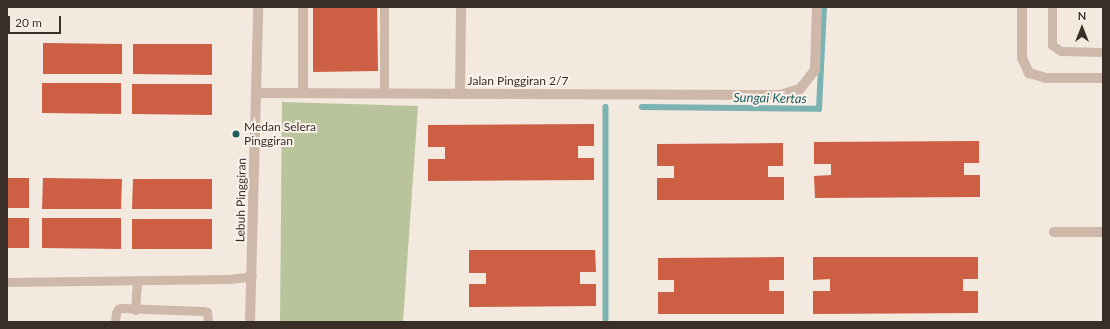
<!DOCTYPE html>
<html>
<head>
<meta charset="utf-8">
<style>
	body { margin:0 }
	#map { position:relative; width:1110px; height:329px; overflow:hidden; background:#f4e9de; font-family:Lato,sans-serif }
	div>[style] { position:absolute }
	.green>* { inset:0; background:#b9c49d }
	.stream>* { height:5.5px; margin:-2.75px; padding:0 2.75px; transform-origin:2.75px; border-radius:2.75px; background:#7bb3b3 }
	.building>* { inset:0; background:#cc5f44 }
	.service>* { height:9px; margin:-4.5px; padding:0 4.5px; transform-origin:4.5px; border-radius:4.5px; background:#cdb8a9 }
	.minor>* { height:10px; margin:-5px; padding:0 5px; transform-origin:5px; border-radius:5px; background:#cdb8a9 }
	.tertiary>* { height:10px; margin:-5px; padding:0 5px; transform-origin:5px; border-radius:5px; background:#cdb8a9 }
	.dots>* { width:11px; height:11px; translate:-50% -50%; box-sizing:border-box; border:2px solid #fbf3eb; border-radius:50% }
	span { translate:-50% -50%; white-space:nowrap; text-align:center; line-height:1.15; -webkit-text-stroke:4px #fbf3eb; paint-order:stroke }
	.street-label { font-size:12px; color:#3a2e29 }
	.poi-label { font-size:12px; color:#3a2e29 }
	.left { translate:0 -50%; text-align:left }
	.water-label { font-size:13px; color:#1c5d5e; font-style:italic }
	.frame { position:absolute; inset:0; border:8px solid #3a2e29; pointer-events:none }
	.north { position:absolute; left:1062px; top:8px; width:40px; height:40px; -webkit-text-stroke:3px #fbf3eb; paint-order:stroke; rotate:0deg; font-size:11px; font-weight:700; line-height:16px; text-align:center; color:#3a2e29 }
	.north::after { content:''; display:block; margin:auto; width:14px; height:18px; background:#3a2e29; clip-path:polygon(50% 0,100% 100%,50% 72%,0 100%) }
	.scale { position:absolute; left:8px; top:16px; width:53px; height:18px; box-sizing:border-box; border:2px solid #3a2e29; border-top:0; padding-left:5px; font-size:12px; line-height:14px; white-space:nowrap; color:#3a2e29; -webkit-text-stroke:3px #fbf3eb; paint-order:stroke }
</style>
</head>
<body>
<div id="map">
	<div class="green">
		<i style="clip-path:polygon(282px 102px,418px 106px,403px 322px,280px 322px)"></i>
	</div>
	<div class="stream">
		<i style="left:606px;top:107px;width:212px;rotate:90deg"></i>
		<i style="left:642px;top:107px;width:177px;rotate:0.6deg"></i>
		<i style="left:819px;top:109px;width:102px;rotate:-87.2deg"></i>
	</div>
	<div class="building">
		<i style="clip-path:polygon(313px 7px,377px 7px,378px 71px,313px 72px)"></i>
		<i style="clip-path:polygon(43px 43px,122px 44px,122px 74px,43px 74px)"></i>
		<i style="clip-path:polygon(133px 44px,212px 44px,212px 75px,133px 74px)"></i>
		<i style="clip-path:polygon(42px 83px,121px 83px,121px 114px,42px 113px)"></i>
		<i style="clip-path:polygon(132px 84px,212px 84px,212px 115px,132px 114px)"></i>
		<i style="clip-path:polygon(594px 124px,594px 146px,578px 146px,578px 158px,594px 158px,594px 180px,428px 181px,428px 159px,445px 159px,445px 147px,428px 147px,428px 125px)"></i>
		<i style="clip-path:polygon(979px 141px,979px 163px,964px 163px,964px 175px,980px 175px,980px 197px,815px 198px,814px 176px,831px 175px,831px 164px,814px 164px,814px 142px)"></i>
		<i style="clip-path:polygon(783px 143px,783px 166px,768px 166px,768px 177px,784px 177px,784px 200px,657px 200px,657px 178px,674px 178px,674px 166px,657px 166px,657px 144px)"></i>
		<i style="clip-path:polygon(7px 178px,29px 178px,29px 208px,7px 208px)"></i>
		<i style="clip-path:polygon(43px 178px,122px 179px,121px 209px,42px 209px)"></i>
		<i style="clip-path:polygon(133px 179px,212px 179px,212px 209px,132px 209px)"></i>
		<i style="clip-path:polygon(7px 218px,29px 218px,29px 248px,7px 248px)"></i>
		<i style="clip-path:polygon(42px 218px,121px 218px,121px 249px,42px 248px)"></i>
		<i style="clip-path:polygon(132px 219px,212px 219px,212px 249px,132px 249px)"></i>
		<i style="clip-path:polygon(469px 250px,595px 250px,596px 272px,580px 272px,580px 284px,596px 284px,596px 306px,469px 307px,469px 284px,486px 284px,486px 273px,469px 273px)"></i>
		<i style="clip-path:polygon(784px 257px,784px 280px,769px 280px,769px 291px,784px 291px,784px 314px,658px 314px,658px 292px,674px 292px,674px 280px,658px 280px,658px 258px)"></i>
		<i style="clip-path:polygon(813px 257px,978px 257px,978px 279px,963px 279px,963px 291px,978px 291px,978px 313px,813px 314px,813px 291px,830px 291px,830px 279px,813px 280px)"></i>
	</div>
	<div class="service">
		<i style="left:1052px;top:7px;width:38px;rotate:90deg"></i>
		<i style="left:1052px;top:45px;width:11px;rotate:34deg"></i>
		<i style="left:1061px;top:51px;width:42px;rotate:1.4deg"></i>
		<i style="left:384px;top:93px;width:86px;rotate:-90deg"></i>
		<i style="left:7px;top:282px;width:222px;rotate:-0.8deg"></i>
		<i style="left:229px;top:279px;width:23px;rotate:-7deg"></i>
		<i style="left:135px;top:310px;width:30px;rotate:-86deg"></i>
		<i style="left:115px;top:322px;width:9px;rotate:-84deg"></i>
		<i style="left:116px;top:313px;width:4px;rotate:-63deg"></i>
		<i style="left:118px;top:309px;width:3px;rotate:-18deg"></i>
		<i style="left:121px;top:308px;width:81px;rotate:2.1deg"></i>
		<i style="left:202px;top:311px;width:5px;rotate:11deg"></i>
		<i style="left:207px;top:312px;width:10px;rotate:84deg"></i>
	</div>
	<div class="minor">
		<i style="left:303px;top:7px;width:86px;rotate:90deg"></i>
		<i style="left:1022px;top:7px;width:51px;rotate:90deg"></i>
		<i style="left:1022px;top:58px;width:17px;rotate:65deg"></i>
		<i style="left:1029px;top:73px;width:18px;rotate:16deg"></i>
		<i style="left:1046px;top:78px;width:57px"></i>
		<i style="left:256px;top:93px;width:524px;rotate:0.22deg"></i>
		<i style="left:780px;top:95px;width:21px;rotate:-17deg"></i>
		<i style="left:800px;top:89px;width:24px;rotate:-52deg"></i>
		<i style="left:815px;top:70px;width:63px;rotate:-88.2deg"></i>
		<i style="left:460px;top:94px;width:87px;rotate:-89.3deg"></i>
		<i style="left:1054px;top:232px;width:49px"></i>
	</div>
	<div class="tertiary">
		<i style="left:250px;top:322px;width:315px;rotate:-88.5deg"></i>
	</div>
	<div class="dots">
		<i style="left:236px;top:134px;background:#1c5d5e"></i>
	</div>
	<div class="street-label">
		<span style="left:518px;top:81px">Jalan Pinggiran 2/7</span>
		<span style="left:241px;top:200px;rotate:-89deg">Lebuh Pinggiran</span>
	</div>
	<div class="poi-label">
		<span class="left" style="left:244px;top:134px">Medan Selera<br>Pinggiran</span>
	</div>
	<div class="water-label">
		<span style="left:770px;top:98px;rotate:1deg">Sungai Kertas</span>
	</div>
	<div class="frame"></div>
	<div class="north">N</div>
	<div class="scale">20 m</div>
</div>
</body>
</html>
